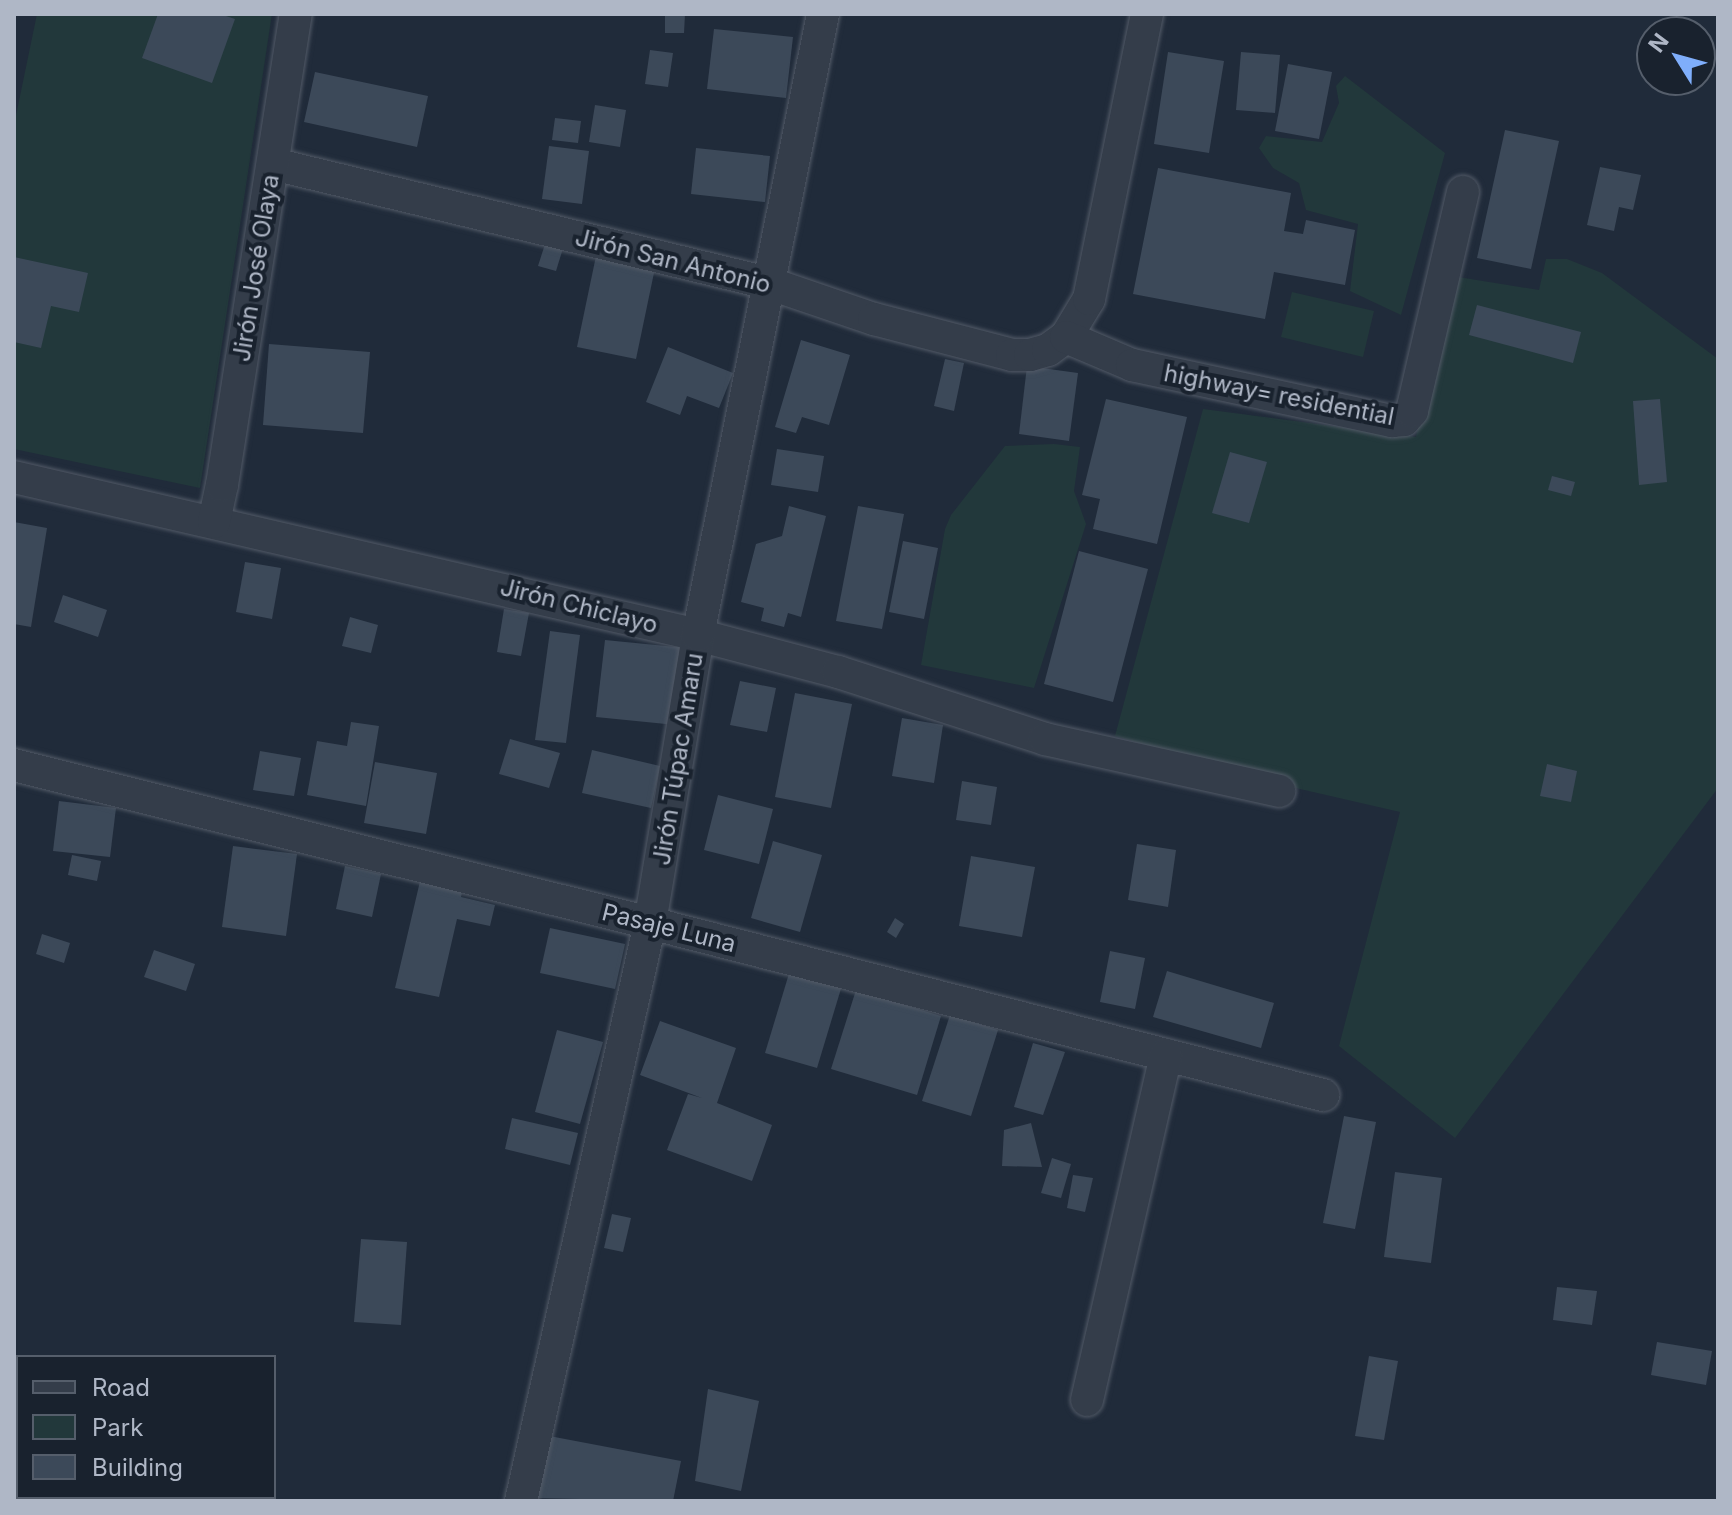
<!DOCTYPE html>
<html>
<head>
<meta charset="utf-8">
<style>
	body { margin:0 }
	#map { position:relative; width:1732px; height:1515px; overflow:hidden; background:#202b3a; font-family:Inter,sans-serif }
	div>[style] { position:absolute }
	.green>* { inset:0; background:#22383b }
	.building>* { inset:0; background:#3c4959 }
	.roads { filter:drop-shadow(0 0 2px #525a67) drop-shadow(0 0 2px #525a67) }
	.minor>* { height:32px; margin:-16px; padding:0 16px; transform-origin:16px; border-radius:16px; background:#343d4a }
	span { translate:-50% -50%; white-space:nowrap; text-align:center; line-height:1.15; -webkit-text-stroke:8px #19222e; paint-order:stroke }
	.street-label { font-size:24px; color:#afb7c6 }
	.frame { position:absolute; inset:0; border:16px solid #afb7c6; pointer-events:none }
	.legend { position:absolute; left:16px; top:1355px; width:260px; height:144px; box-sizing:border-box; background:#19222e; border:2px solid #555e6b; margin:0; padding:10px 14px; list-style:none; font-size:24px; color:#afb7c6 }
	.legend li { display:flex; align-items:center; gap:16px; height:40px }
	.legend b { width:40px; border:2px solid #555e6b }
	.north { position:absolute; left:1636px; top:16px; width:80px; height:80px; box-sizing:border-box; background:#19222e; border:2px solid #555e6b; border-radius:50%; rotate:307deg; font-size:22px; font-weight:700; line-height:32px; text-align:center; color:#afb7c6 }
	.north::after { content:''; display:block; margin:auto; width:28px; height:36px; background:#7faefb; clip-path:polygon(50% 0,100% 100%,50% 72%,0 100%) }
</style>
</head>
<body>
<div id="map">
	<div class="green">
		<i style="clip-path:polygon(37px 14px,272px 14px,200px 488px,14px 449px,14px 125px)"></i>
		<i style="clip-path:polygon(1345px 76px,1445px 153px,1401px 315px,1350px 291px,1358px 224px,1306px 210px,1299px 183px,1273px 168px,1259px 148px,1266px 136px,1322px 142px,1339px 103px,1336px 86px)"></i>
		<i style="clip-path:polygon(1546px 259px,1567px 259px,1602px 273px,1718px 359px,1718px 788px,1455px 1138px,1339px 1046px,1400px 812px,1300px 789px,1115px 736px,1203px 409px,1416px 437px,1452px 276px,1539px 290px)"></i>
		<i style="clip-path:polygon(1292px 292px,1374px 311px,1363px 357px,1281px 337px)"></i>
		<i style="clip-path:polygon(1054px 444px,1080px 447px,1074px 491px,1086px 524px,1034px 688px,921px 665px,945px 529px,951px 515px,1005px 446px)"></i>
	</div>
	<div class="building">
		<i style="clip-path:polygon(158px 14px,220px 14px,235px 19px,212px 83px,142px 58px)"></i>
		<i style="clip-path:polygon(665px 14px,685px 14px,684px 33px,665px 33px)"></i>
		<i style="clip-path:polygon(714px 29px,793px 37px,786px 98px,707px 89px)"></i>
		<i style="clip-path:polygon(650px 50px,673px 53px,668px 87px,645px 84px)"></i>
		<i style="clip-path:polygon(1168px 52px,1224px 61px,1209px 153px,1154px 144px)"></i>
		<i style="clip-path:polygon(1241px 52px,1280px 55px,1275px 113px,1236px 110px)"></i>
		<i style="clip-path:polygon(1288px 64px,1332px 72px,1319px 139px,1275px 131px)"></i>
		<i style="clip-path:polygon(315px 72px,428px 96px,417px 147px,304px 122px)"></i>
		<i style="clip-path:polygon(595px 105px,626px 110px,620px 147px,589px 142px)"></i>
		<i style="clip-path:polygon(555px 118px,581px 121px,578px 143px,552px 140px)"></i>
		<i style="clip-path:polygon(1505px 130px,1559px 141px,1531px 269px,1477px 258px)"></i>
		<i style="clip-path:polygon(549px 146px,589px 151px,582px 204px,542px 199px)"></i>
		<i style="clip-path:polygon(696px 148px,770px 156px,765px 202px,691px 194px)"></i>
		<i style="clip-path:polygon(1600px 167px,1641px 175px,1633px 210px,1619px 207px,1614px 231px,1587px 225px)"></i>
		<i style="clip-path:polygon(1158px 168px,1291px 193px,1284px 231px,1303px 234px,1306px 220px,1355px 230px,1345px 285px,1274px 272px,1265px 319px,1133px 294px)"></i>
		<i style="clip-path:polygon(546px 241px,564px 245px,556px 271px,538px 266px)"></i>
		<i style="clip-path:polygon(596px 256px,655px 268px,636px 359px,577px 347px)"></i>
		<i style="clip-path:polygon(14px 257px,88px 273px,79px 312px,51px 306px,41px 348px,14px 342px)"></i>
		<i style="clip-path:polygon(1477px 305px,1581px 332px,1573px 363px,1469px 335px)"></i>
		<i style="clip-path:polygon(801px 340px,850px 355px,829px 425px,802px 417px,796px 433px,775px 427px)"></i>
		<i style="clip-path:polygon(269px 344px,370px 352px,363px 433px,263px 425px)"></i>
		<i style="clip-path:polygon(668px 347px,733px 373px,719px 408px,687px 396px,680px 415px,646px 402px)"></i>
		<i style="clip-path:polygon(945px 359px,964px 363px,954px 411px,934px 406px)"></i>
		<i style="clip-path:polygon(1027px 366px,1078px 373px,1069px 441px,1019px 434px)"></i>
		<i style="clip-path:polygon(1106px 399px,1187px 417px,1157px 544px,1093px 529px,1100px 499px,1082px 495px)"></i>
		<i style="clip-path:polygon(1660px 399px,1667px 482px,1639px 485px,1633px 401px)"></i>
		<i style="clip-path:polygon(777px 449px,824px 456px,818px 492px,771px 485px)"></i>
		<i style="clip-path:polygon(1230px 452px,1267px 462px,1249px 523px,1212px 513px)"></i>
		<i style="clip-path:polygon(1552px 476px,1575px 482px,1571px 496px,1548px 490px)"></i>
		<i style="clip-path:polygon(789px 506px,826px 516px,801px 617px,788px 613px,784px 627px,761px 621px,764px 608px,741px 602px,756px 544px,782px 536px)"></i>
		<i style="clip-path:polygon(858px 506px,904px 514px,882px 629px,836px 621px)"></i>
		<i style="clip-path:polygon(14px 522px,47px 528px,31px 627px,14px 624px)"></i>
		<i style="clip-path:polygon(903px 541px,938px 548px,924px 619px,889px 612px)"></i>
		<i style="clip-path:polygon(1079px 551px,1148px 569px,1113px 702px,1044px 684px)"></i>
		<i style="clip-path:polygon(245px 562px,281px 568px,272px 619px,236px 612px)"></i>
		<i style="clip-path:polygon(63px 595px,107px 610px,98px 637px,54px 622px)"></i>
		<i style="clip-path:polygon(504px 609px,529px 613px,521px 656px,497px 652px)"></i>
		<i style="clip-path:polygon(350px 617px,378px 625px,371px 653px,342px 646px)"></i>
		<i style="clip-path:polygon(550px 631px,580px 635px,566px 743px,535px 740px)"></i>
		<i style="clip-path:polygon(605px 640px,686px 648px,676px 725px,596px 717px)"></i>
		<i style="clip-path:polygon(740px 681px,776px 688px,767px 732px,730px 725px)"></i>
		<i style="clip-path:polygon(795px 693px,852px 704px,831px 808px,775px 797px)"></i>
		<i style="clip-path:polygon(902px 718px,943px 725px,934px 783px,892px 776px)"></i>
		<i style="clip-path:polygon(351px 722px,379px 726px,366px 806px,307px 795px,317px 741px,347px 746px)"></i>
		<i style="clip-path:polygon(510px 739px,560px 753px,549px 788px,499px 774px)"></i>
		<i style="clip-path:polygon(592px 750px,660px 766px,651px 808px,582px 793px)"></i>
		<i style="clip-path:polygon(260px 751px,301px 758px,294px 796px,253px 790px)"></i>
		<i style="clip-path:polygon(375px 762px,437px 773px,426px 834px,364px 823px)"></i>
		<i style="clip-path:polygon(1547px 764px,1577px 771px,1571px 802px,1540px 796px)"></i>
		<i style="clip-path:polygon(962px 781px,997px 787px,991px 825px,956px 820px)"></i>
		<i style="clip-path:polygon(718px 795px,773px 809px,759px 864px,704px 850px)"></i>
		<i style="clip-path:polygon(59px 801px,116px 808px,110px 857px,53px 851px)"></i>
		<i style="clip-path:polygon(773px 841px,822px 855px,800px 932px,751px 918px)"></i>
		<i style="clip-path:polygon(1137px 844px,1176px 850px,1168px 907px,1128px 900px)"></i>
		<i style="clip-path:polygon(233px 846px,297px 854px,286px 936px,222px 927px)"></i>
		<i style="clip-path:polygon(72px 855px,101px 861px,97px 881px,68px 875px)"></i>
		<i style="clip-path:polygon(971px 856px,1035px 867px,1022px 937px,959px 926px)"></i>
		<i style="clip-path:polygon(345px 866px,381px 874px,372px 917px,336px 909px)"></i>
		<i style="clip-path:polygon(421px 877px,463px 887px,461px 897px,495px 905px,490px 926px,457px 919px,439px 997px,395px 988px)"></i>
		<i style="clip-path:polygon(895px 918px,904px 924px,896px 938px,887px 932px)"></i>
		<i style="clip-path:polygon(550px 928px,625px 944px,615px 989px,540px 973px)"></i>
		<i style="clip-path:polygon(42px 934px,70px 943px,64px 963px,36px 954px)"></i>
		<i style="clip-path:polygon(154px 950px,195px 964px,186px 991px,144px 977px)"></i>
		<i style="clip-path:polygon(1110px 951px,1145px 958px,1135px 1009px,1100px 1002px)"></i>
		<i style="clip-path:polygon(791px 967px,843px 982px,817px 1068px,765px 1053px)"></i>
		<i style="clip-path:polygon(1167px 971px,1274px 1003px,1261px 1048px,1153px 1017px)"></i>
		<i style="clip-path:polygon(856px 990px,941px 1016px,917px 1095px,831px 1069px)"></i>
		<i style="clip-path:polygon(950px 1015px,998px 1030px,971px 1116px,922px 1101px)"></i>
		<i style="clip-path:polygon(660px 1021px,736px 1048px,717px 1103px,772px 1125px,752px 1181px,667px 1150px,688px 1094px,702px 1098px,640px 1075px)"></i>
		<i style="clip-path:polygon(557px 1030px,603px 1042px,580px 1124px,535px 1112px)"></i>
		<i style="clip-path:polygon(1033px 1043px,1065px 1052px,1043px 1115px,1014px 1107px)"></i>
		<i style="clip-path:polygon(1344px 1116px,1376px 1122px,1355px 1229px,1323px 1223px)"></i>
		<i style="clip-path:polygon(512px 1118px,578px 1133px,570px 1165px,505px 1149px)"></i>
		<i style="clip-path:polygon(1031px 1123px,1042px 1167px,1002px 1166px,1004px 1130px)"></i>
		<i style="clip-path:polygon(1052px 1158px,1071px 1164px,1061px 1198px,1041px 1193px)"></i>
		<i style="clip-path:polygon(1395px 1172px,1442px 1178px,1431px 1263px,1384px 1257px)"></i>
		<i style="clip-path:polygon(1073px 1175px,1093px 1178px,1085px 1212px,1067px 1208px)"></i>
		<i style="clip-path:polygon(612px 1214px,631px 1218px,623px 1252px,604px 1248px)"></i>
		<i style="clip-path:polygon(361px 1239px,407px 1242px,401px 1325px,354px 1322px)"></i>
		<i style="clip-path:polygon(1557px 1287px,1597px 1291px,1592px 1325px,1553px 1320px)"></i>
		<i style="clip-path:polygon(1657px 1342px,1712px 1351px,1706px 1385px,1651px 1375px)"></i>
		<i style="clip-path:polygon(1369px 1356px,1398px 1361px,1384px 1440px,1355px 1436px)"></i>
		<i style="clip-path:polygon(708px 1389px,759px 1401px,741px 1491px,695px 1481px)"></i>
		<i style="clip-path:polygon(544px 1435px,681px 1461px,673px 1501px,532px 1498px)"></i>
	</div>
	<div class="roads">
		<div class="minor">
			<i style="left:273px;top:164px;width:509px;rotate:13.52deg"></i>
			<i style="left:768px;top:283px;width:112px;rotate:18.8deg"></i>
			<i style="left:874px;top:319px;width:143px;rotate:14.6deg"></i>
			<i style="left:1012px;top:355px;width:18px"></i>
			<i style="left:1030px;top:355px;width:19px;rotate:-16deg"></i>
			<i style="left:1048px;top:350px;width:22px;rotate:-36deg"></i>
			<i style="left:1066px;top:337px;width:44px;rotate:-58.8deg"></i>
			<i style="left:1089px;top:299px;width:291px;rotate:-78.5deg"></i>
			<i style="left:1066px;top:337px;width:72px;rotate:23deg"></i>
			<i style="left:1132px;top:365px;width:266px;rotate:12.2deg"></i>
			<i style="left:1392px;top:421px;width:12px;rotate:-5deg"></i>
			<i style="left:1404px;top:420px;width:12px;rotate:-48deg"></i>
			<i style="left:1412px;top:411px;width:225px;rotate:-76.9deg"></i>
			<i style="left:14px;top:477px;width:702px;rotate:13.01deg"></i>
			<i style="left:698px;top:635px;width:145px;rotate:14.8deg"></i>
			<i style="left:838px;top:672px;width:218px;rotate:17.9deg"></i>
			<i style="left:1045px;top:739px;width:240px;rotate:12.5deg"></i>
			<i style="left:214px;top:522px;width:38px;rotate:-78deg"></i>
			<i style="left:222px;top:485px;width:477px;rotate:-81.1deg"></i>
			<i style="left:14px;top:765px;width:655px;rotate:13.95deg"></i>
			<i style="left:650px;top:923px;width:695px;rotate:14.34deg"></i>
			<i style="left:1087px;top:1400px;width:354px;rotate:-77.1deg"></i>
			<i style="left:521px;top:1501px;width:592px;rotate:-77.42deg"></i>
			<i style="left:650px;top:923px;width:292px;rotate:-80.5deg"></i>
			<i style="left:698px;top:635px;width:633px;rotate:-78.62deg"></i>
		</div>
	</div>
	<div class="street-label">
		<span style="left:673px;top:261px;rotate:14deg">Jirón San Antonio</span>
		<span style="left:256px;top:268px;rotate:-81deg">Jirón José Olaya</span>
		<span style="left:1279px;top:395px;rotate:11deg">highway= residential</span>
		<span style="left:579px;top:606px;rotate:14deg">Jirón Chiclayo</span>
		<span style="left:678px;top:759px;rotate:-81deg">Jirón Túpac Amaru</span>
		<span style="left:669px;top:928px;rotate:14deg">Pasaje Luna</span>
	</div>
	<div class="frame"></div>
	<ul class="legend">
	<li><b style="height:10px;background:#343d4a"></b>Road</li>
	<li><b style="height:22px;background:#22383b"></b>Park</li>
	<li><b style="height:22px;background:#3c4959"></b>Building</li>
	</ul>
	<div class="north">N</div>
</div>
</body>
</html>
